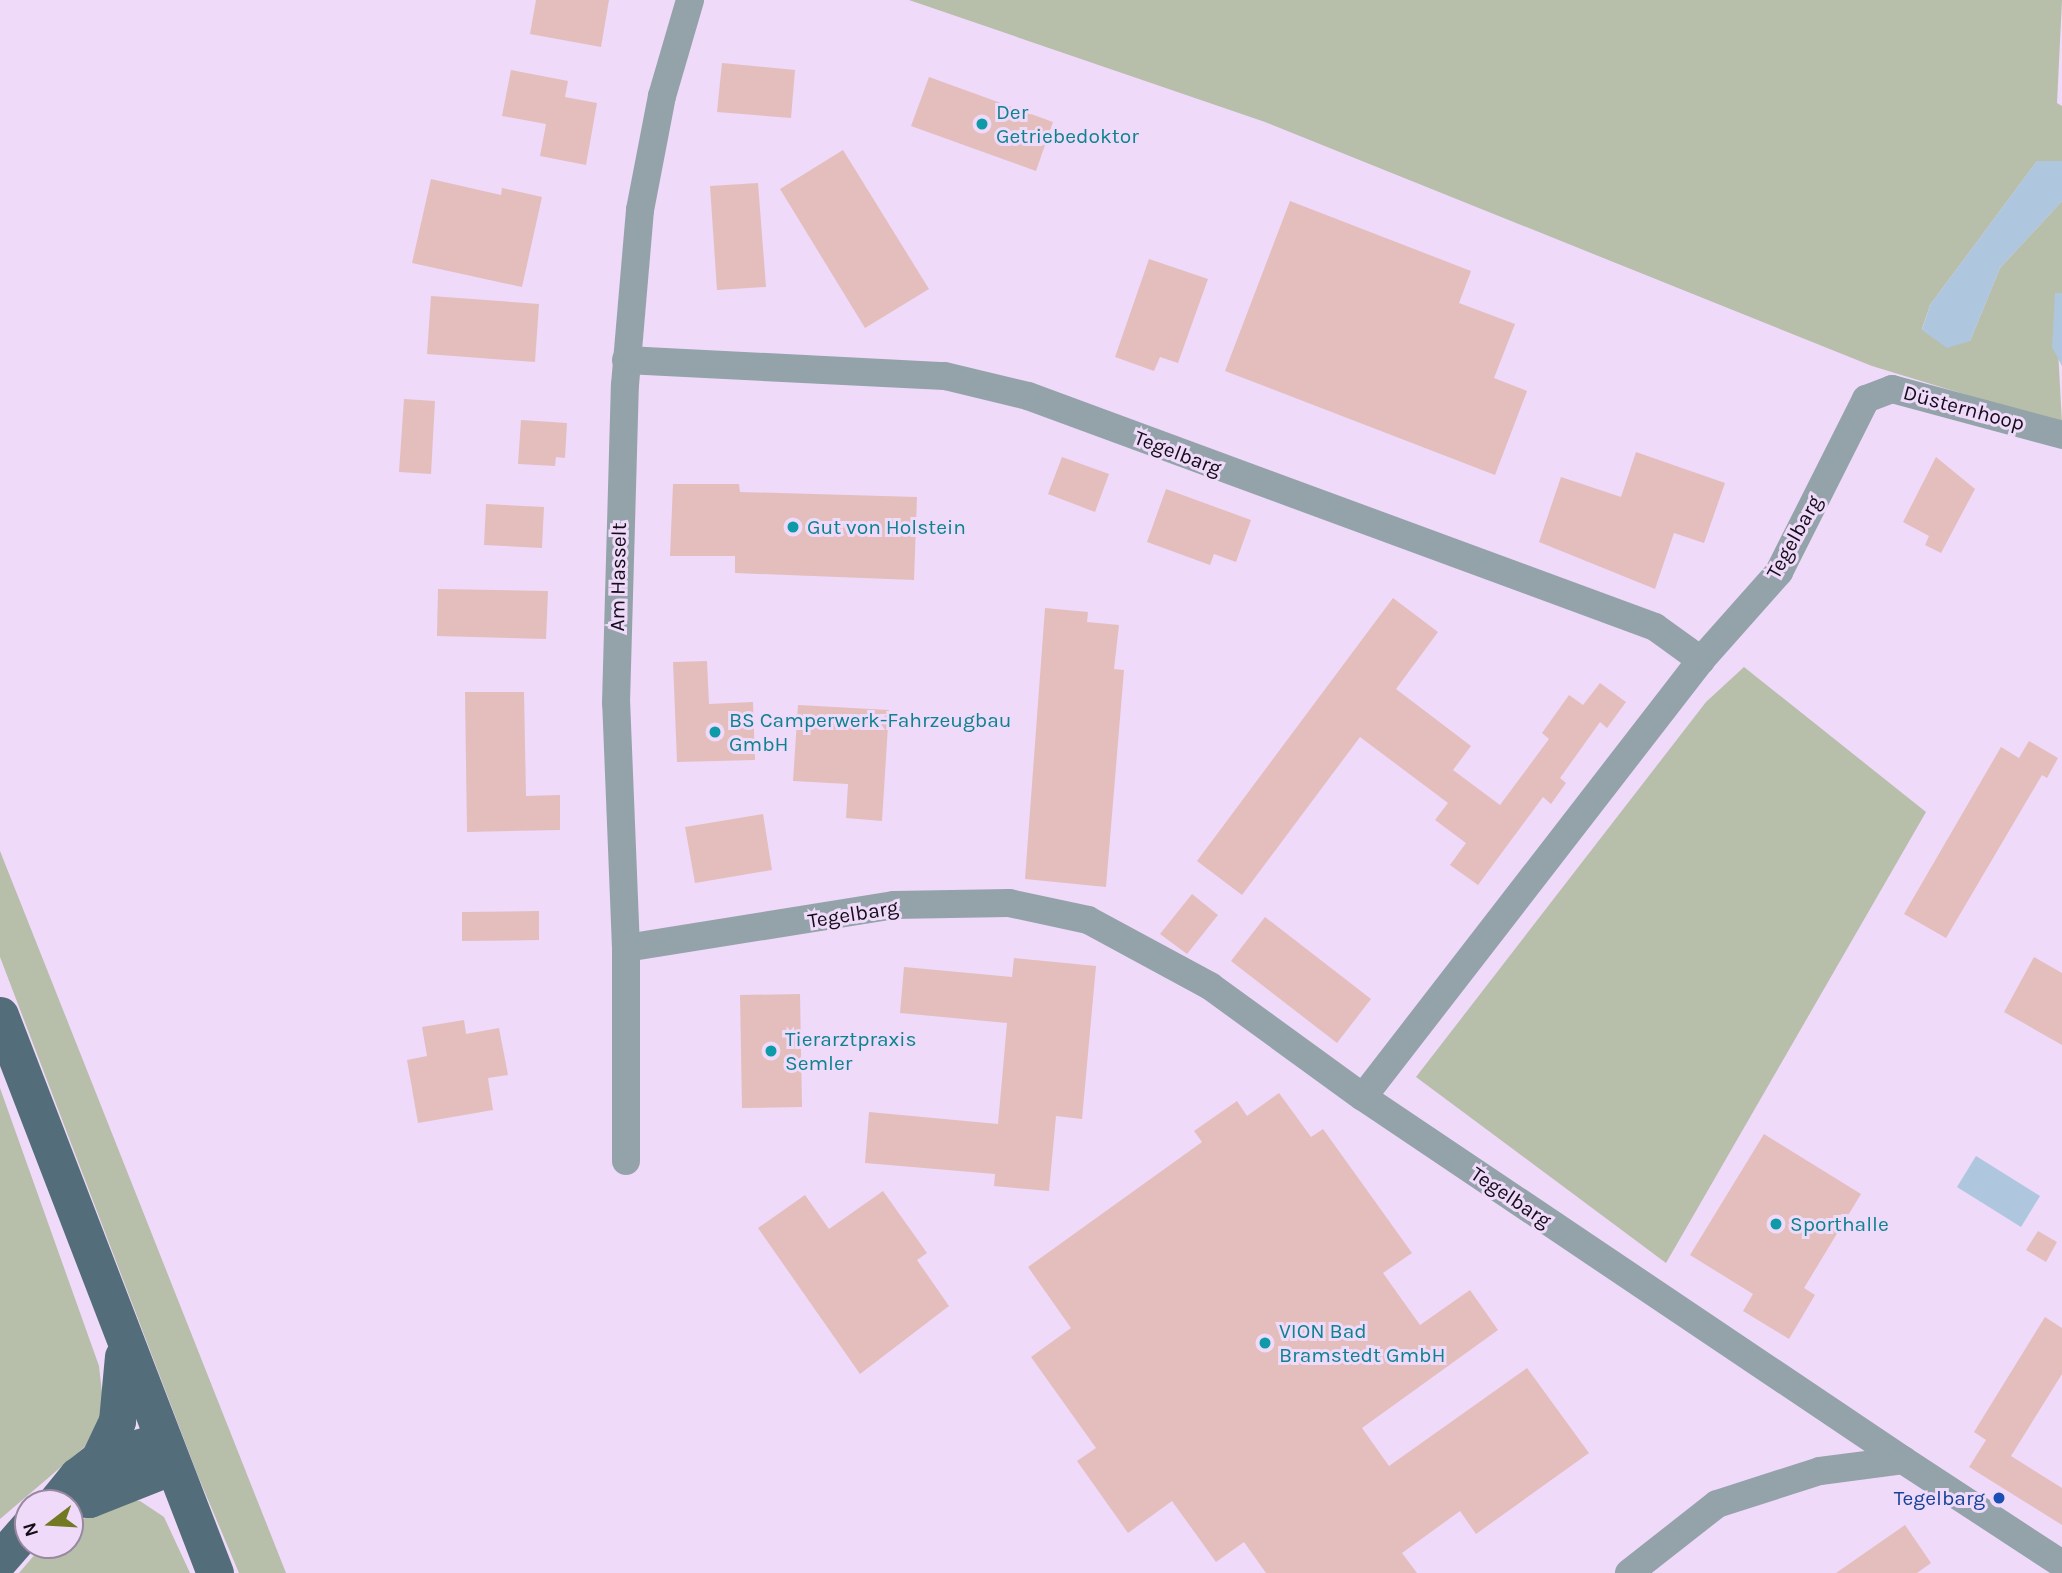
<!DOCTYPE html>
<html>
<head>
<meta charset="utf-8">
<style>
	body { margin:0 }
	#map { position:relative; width:2062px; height:1573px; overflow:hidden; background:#efdafa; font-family:Karla,sans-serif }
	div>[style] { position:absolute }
	.green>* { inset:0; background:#b7beaa }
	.water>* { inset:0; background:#aec6de }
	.building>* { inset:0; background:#e3bebc }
	.minor>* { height:28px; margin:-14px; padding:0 14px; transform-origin:14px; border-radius:14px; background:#94a3aa }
	.major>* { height:37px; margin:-18.5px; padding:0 18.5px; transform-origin:18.5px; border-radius:18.5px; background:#536d7a }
	.dots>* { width:19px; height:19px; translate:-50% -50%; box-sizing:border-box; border:4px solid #efdafa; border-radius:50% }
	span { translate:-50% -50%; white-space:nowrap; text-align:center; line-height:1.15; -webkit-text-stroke:6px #efdafa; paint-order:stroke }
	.culture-label { font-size:21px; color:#0d838f }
	.left { translate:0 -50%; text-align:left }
	.street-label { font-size:21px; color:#150e19 }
	.transit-label { font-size:21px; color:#164399 }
	.right { translate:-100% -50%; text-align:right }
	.north { position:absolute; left:14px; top:1489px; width:70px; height:70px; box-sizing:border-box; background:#efdafa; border:2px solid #9888a0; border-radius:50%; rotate:253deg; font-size:19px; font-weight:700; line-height:28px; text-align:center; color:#150e19 }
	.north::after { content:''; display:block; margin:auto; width:24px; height:32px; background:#737922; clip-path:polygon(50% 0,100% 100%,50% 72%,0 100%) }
</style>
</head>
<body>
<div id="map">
	<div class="green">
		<i style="clip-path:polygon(909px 0,2062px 0,2057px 103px,2062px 106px,2062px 161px,2037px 161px,1930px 305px,1922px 329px,1970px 341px,2000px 268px,2062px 201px,2062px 293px,2055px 293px,2062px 424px,1872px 366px,1265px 122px)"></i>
		<i style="clip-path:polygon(1744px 667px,1926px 812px,1666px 1263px,1416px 1077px,1706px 702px)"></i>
		<i style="clip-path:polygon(0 851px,138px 1199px,286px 1573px,239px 1573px,198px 1476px,0 957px)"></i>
		<i style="clip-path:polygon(0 1088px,99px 1366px,104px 1410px,95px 1438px,0 1519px)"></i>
		<i style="clip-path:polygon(126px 1500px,140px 1501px,164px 1517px,190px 1573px,19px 1573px,43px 1545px,70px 1545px,70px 1525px)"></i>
	</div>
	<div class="water">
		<i style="clip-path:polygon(2037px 161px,2062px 161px,2062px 201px,2000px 268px,1970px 341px,1947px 348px,1922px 330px,1930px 305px)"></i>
		<i style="clip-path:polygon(2055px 293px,2062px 293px,2062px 366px,2052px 347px)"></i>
		<i style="clip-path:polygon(1976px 1156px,2040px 1196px,2021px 1227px,1957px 1187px)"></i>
	</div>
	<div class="building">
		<i style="clip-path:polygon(536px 0,609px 0,601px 47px,530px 34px)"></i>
		<i style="clip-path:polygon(722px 63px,795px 70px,791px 118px,717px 112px)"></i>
		<i style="clip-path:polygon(511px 70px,568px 81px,565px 97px,597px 103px,586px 165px,540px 156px,546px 124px,502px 116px)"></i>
		<i style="clip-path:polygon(929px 77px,1053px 122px,1036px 171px,911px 126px)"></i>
		<i style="clip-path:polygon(843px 150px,929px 289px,865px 328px,780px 189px)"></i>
		<i style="clip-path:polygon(431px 179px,501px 195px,502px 188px,542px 197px,522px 287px,412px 263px)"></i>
		<i style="clip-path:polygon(758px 183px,766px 287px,717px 290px,710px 186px)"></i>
		<i style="clip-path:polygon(1290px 201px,1471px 271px,1459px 303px,1515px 324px,1494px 378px,1527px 391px,1495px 475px,1225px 371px)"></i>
		<i style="clip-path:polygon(1149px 259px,1208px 279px,1178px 363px,1160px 357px,1154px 371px,1115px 357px)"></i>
		<i style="clip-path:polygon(431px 296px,539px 304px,535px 362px,427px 354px)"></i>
		<i style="clip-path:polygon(404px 399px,435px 401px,431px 474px,399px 472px)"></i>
		<i style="clip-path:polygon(521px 420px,567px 423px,565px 458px,556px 457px,555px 466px,518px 464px)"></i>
		<i style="clip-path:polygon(1636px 452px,1725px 483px,1704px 543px,1674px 533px,1655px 589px,1539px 542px,1561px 477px,1621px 497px)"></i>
		<i style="clip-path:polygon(1062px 457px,1109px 474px,1095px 512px,1048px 494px)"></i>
		<i style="clip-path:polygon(1936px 457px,1975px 489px,1941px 553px,1925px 545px,1929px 536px,1903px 522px)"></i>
		<i style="clip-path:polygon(673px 484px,739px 484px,740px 492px,917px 497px,914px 580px,735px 573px,735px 556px,670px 556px)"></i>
		<i style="clip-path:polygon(1166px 489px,1251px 520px,1236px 562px,1214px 554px,1210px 565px,1147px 542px)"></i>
		<i style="clip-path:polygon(486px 504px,544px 507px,542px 548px,484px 545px)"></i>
		<i style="clip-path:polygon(438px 589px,548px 591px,546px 639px,437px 636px)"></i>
		<i style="clip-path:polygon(1393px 598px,1438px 632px,1396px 689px,1471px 746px,1453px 770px,1500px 805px,1549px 739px,1542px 733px,1569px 695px,1583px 705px,1600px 683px,1626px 702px,1607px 728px,1600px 722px,1560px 778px,1566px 783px,1551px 804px,1543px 797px,1478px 885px,1450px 865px,1466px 843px,1435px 820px,1448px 803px,1360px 737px,1242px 895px,1197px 861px)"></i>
		<i style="clip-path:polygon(1045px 608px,1088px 612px,1087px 622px,1119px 625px,1114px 669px,1124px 670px,1106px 887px,1025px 879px)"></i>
		<i style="clip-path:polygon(707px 661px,709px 704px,753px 702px,755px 760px,677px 762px,673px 662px)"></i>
		<i style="clip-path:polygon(465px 692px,524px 692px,526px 796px,560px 795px,560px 830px,467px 832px)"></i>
		<i style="clip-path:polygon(798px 705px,889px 710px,882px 821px,846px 818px,848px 784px,793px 781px)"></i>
		<i style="clip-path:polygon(2029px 741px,2058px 758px,2047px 778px,2042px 775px,1946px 938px,1904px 914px,2001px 747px,2019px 758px)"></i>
		<i style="clip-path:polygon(763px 814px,772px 870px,695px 883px,685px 827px)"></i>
		<i style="clip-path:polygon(1192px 894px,1218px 915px,1187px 954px,1160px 934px)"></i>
		<i style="clip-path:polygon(539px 911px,539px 940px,462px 941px,462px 912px)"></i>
		<i style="clip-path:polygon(1265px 917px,1371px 999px,1337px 1043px,1231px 961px)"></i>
		<i style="clip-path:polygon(2034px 957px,2062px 973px,2062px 1045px,2004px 1012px)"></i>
		<i style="clip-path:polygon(1014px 958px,1096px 966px,1082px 1119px,1056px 1116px,1049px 1191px,994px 1186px,995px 1174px,865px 1163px,869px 1112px,998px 1124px,1007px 1023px,900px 1013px,904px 967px,1012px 977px)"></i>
		<i style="clip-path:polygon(800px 994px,802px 1107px,742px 1108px,740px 995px)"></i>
		<i style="clip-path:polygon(464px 1020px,466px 1034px,499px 1028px,508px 1075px,488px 1078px,493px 1110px,418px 1123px,407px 1060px,427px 1056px,422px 1027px)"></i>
		<i style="clip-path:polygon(1279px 1093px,1311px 1137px,1323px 1129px,1412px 1253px,1383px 1273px,1420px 1325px,1470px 1290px,1498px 1330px,1362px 1428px,1389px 1466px,1527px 1368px,1589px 1453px,1476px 1534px,1460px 1511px,1402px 1553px,1417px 1573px,1266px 1573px,1244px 1542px,1216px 1562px,1172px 1501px,1128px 1533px,1077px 1461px,1096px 1448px,1031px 1357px,1071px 1328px,1028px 1267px,1202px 1142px,1194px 1131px,1237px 1101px,1247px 1116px)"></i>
		<i style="clip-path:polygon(1764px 1134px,1861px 1194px,1804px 1288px,1815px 1295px,1789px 1339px,1743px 1311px,1753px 1294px,1690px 1255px)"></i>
		<i style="clip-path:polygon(883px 1191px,927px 1253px,917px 1260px,949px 1306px,860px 1374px,758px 1228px,805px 1195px,829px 1229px)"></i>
		<i style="clip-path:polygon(2038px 1231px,2057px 1242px,2046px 1262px,2026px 1250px)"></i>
		<i style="clip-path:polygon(2045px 1317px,2062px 1328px,2062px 1374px,2011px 1456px,2062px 1488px,2062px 1525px,1969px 1467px,1986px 1440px,1974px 1432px)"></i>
		<i style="clip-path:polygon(1905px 1525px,1931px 1563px,1917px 1573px,1836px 1573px)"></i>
	</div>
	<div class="minor">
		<i style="left:626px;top:360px;width:319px;rotate:2.9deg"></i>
		<i style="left:945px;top:376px;width:85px;rotate:13.5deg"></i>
		<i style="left:1028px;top:396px;width:668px;rotate:20.22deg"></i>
		<i style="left:1655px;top:627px;width:57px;rotate:35.7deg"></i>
		<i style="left:626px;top:948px;width:271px;rotate:-9.1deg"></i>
		<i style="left:894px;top:905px;width:115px;rotate:-1deg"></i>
		<i style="left:1009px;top:903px;width:81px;rotate:12.1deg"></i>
		<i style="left:1088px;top:920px;width:139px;rotate:28.4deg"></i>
		<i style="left:1210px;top:986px;width:189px;rotate:36deg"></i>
		<i style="left:1363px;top:1097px;width:651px;rotate:33.91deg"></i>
		<i style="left:1363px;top:1097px;width:552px;rotate:-52.28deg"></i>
		<i style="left:1701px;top:660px;width:118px;rotate:-48.4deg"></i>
		<i style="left:1779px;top:572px;width:194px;rotate:-63.3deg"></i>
		<i style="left:1866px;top:399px;width:28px;rotate:-21deg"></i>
		<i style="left:1892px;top:389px;width:176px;rotate:15.1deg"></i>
		<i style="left:626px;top:1161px;width:213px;rotate:-90deg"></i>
		<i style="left:626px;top:948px;width:245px;rotate:-92.3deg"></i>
		<i style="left:616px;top:703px;width:318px;rotate:-88.4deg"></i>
		<i style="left:625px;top:385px;width:176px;rotate:-85.1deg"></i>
		<i style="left:640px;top:210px;width:116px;rotate:-79.1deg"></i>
		<i style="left:662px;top:96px;width:100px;rotate:-73.7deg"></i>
		<i style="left:1629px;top:1573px;width:112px;rotate:-38.1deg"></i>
		<i style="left:1717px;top:1504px;width:108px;rotate:-17.8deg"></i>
		<i style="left:1820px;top:1471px;width:84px;rotate:-7.5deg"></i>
		<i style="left:1903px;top:1460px;width:190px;rotate:33.2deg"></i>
	</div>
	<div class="major">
		<i style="left:0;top:1015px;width:598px;rotate:68.93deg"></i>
		<i style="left:99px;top:1459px;width:42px;rotate:-64.7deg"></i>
		<i style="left:117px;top:1421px;width:65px;rotate:-84.7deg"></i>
		<i style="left:62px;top:1498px;width:27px;rotate:2deg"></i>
		<i style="left:89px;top:1499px;width:87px;rotate:-21.6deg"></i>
		<i style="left:55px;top:1503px;width:35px;rotate:-51deg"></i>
		<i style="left:77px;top:1476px;width:28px;rotate:-38deg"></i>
		<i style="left:99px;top:1459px;width:64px;rotate:-16.4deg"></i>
		<i style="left:0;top:1559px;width:43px;rotate:-48.8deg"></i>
	</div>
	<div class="dots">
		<i style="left:982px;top:124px;background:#0f9aa8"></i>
		<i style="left:793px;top:527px;background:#0f9aa8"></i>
		<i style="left:715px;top:732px;background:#0f9aa8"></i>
		<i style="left:771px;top:1051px;background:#0f9aa8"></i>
		<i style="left:1776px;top:1224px;background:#0f9aa8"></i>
		<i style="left:1265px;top:1343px;background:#0f9aa8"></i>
		<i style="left:1999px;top:1498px;background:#1a4fb4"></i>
	</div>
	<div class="culture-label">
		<span class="left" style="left:996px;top:124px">Der<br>Getriebedoktor</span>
		<span class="left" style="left:807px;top:527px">Gut von Holstein</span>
		<span class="left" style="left:729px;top:732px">BS Camperwerk-Fahrzeugbau<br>GmbH</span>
		<span class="left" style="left:785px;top:1051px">Tierarztpraxis<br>Semler</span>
		<span class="left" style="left:1790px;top:1224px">Sporthalle</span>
		<span class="left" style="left:1279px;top:1343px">VION Bad<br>Bramstedt GmbH</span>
	</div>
	<div class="street-label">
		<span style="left:1964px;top:408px;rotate:15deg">Düsternhoop</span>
		<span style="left:1178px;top:453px;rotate:21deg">Tegelbarg</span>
		<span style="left:1794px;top:537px;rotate:-61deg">Tegelbarg</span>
		<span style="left:618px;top:577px;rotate:-89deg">Am Hasselt</span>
		<span style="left:853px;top:914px;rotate:-9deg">Tegelbarg</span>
		<span style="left:1511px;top:1197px;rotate:34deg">Tegelbarg</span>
	</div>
	<div class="transit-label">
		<span class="right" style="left:1985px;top:1498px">Tegelbarg</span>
	</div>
	<div class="north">N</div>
</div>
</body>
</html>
